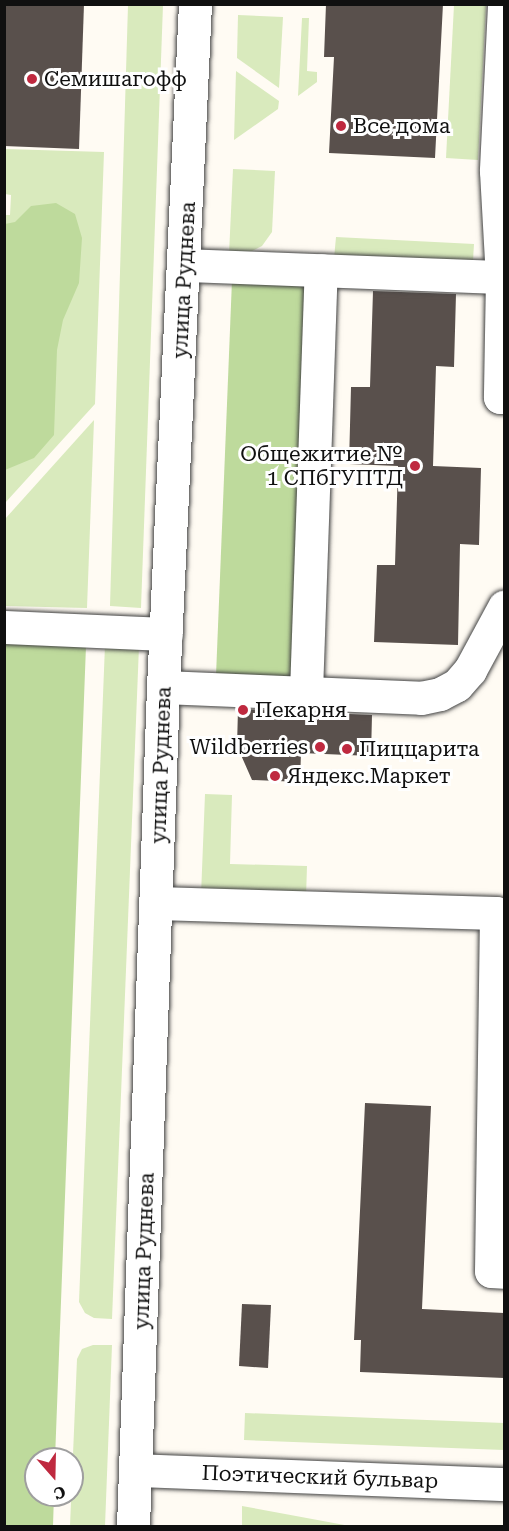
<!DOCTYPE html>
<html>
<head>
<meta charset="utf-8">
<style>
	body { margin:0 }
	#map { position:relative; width:509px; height:1531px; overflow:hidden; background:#fffbf3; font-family:"Roboto Serif",serif }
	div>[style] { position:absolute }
	.green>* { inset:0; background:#d9eabd }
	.forest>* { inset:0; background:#beda9c }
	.building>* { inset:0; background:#59504c }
	.roads { filter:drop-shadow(0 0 2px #434343) drop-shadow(0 0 2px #434343) }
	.minor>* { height:33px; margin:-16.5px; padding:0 16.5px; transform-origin:16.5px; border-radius:16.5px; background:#fff }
	.dots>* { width:16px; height:16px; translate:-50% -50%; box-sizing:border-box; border:3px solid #fff; border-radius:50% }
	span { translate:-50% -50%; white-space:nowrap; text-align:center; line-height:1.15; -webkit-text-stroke:6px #fff; paint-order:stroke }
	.poi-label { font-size:21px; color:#101010 }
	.left { translate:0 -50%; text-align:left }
	.right { translate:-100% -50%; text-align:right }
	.street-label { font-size:21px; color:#101010 }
	.frame { position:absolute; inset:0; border:6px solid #101010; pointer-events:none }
	.north { position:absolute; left:24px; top:1447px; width:60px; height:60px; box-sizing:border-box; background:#fff; border:2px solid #9f9f9f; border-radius:50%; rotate:160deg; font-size:16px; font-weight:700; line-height:24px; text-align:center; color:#101010 }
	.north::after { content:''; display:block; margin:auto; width:21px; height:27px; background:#bf293f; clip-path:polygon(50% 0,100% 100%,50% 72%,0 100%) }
</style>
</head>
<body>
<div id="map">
	<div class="green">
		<i style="clip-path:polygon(128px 5px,163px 5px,141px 608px,110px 606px)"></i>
		<i style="clip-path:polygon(454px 5px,486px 5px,478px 160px,446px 158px)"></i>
		<i style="clip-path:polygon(238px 15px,283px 17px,279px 88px,237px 58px)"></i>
		<i style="clip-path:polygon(302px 18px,309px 18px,307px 71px,317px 72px,317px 82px,298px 96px)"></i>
		<i style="clip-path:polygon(236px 71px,279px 101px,278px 109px,234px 140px)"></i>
		<i style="clip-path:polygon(5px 149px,104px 152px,95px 404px,5px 503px,4px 215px,10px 215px,11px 195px,5px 194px)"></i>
		<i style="clip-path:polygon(233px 169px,275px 171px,272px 232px,262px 246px,246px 254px,229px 254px)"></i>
		<i style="clip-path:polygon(336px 237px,474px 244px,473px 261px,334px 259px)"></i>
		<i style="clip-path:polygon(94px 420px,87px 608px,5px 606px,5px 519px)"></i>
		<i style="clip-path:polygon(105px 645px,139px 646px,112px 1319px,94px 1318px,85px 1313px,79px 1302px)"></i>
		<i style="clip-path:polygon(205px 794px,232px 795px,230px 864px,307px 866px,306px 898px,201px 895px)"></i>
		<i style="clip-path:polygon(93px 1345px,112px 1345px,105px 1526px,70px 1526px,77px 1359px,82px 1349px)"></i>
		<i style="clip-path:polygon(245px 1413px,504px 1423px,504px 1450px,244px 1440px)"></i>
		<i style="clip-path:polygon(242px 1506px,350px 1526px,242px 1526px)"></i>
	</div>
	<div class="forest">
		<i style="clip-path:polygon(56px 203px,75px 214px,82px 238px,79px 283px,63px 320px,57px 350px,54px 435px,34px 458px,5px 470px,5px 224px,15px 222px,31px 206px)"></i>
		<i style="clip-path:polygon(232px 280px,313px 283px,297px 679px,216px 676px)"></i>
		<i style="clip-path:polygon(5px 643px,86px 646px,55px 1459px,36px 1459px,36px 1495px,54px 1495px,53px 1526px,5px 1526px)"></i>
	</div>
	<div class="building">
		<i style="clip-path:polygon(4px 4px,84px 4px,79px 149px,4px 146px)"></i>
		<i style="clip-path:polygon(326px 4px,443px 4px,435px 158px,329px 153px,334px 57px,324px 57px)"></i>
		<i style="clip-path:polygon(373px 291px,456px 294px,454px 367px,436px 366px,433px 466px,481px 468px,479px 545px,460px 544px,458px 645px,374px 642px,377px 565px,395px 565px,398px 466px,349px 464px,351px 387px,370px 387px)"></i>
		<i style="clip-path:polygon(238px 709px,372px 715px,371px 756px,301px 753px,300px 782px,252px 780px,237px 746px)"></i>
		<i style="clip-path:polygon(365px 1103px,431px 1106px,422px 1309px,504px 1313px,504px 1378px,360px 1372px,361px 1340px,354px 1340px)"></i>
		<i style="clip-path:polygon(242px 1304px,271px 1305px,268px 1368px,239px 1366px)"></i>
	</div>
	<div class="roads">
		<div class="minor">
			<i style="left:504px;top:5px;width:166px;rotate:92.8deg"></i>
			<i style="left:496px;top:171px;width:106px;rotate:86.8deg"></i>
			<i style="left:502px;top:277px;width:120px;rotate:91deg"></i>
			<i style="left:500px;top:397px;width:4px"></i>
			<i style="left:185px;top:265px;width:317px;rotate:2.2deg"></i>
			<i style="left:4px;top:627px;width:162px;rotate:2.5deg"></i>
			<i style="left:163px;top:687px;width:258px;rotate:2.4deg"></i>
			<i style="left:421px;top:698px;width:19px;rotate:-12deg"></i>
			<i style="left:440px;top:694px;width:19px;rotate:-28deg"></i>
			<i style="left:457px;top:685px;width:20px;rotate:-49deg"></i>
			<i style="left:470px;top:670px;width:72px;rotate:-61.6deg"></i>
			<i style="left:306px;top:692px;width:422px;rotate:-88deg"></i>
			<i style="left:156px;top:903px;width:340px;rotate:1.7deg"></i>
			<i style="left:496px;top:913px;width:358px;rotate:90.8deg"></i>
			<i style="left:491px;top:1271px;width:13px;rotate:4deg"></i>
			<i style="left:136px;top:1470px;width:368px;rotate:2.2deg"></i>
			<i style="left:133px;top:1526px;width:840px;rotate:-87.95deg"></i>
			<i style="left:163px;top:687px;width:684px;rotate:-87.32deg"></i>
		</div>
	</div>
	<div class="dots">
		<i style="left:32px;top:79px;background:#bf293f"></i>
		<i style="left:341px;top:126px;background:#bf293f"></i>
		<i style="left:415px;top:466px;background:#bf293f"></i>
		<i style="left:243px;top:710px;background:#bf293f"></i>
		<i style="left:320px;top:747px;background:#bf293f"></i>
		<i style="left:347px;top:749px;background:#bf293f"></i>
		<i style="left:275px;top:776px;background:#bf293f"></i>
	</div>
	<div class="poi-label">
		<span class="left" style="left:44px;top:79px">Семишагофф</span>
		<span class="left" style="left:353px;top:126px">Все дома</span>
		<span class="right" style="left:403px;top:466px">Общежитие №<br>1 СПбГУПТД</span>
		<span class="left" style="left:255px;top:710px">Пекарня</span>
		<span class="right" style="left:308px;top:747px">Wildberries</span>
		<span class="left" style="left:359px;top:749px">Пиццарита</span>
		<span class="left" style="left:287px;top:776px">Яндекс.Маркет</span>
	</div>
	<div class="street-label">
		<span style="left:184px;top:280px;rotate:-87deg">улица Руднева</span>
		<span style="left:161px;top:765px;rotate:-88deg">улица Руднева</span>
		<span style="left:144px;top:1251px;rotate:-88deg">улица Руднева</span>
		<span style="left:320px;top:1477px;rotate:2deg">Поэтический бульвар</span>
	</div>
	<div class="frame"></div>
	<div class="north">С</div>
</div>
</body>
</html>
